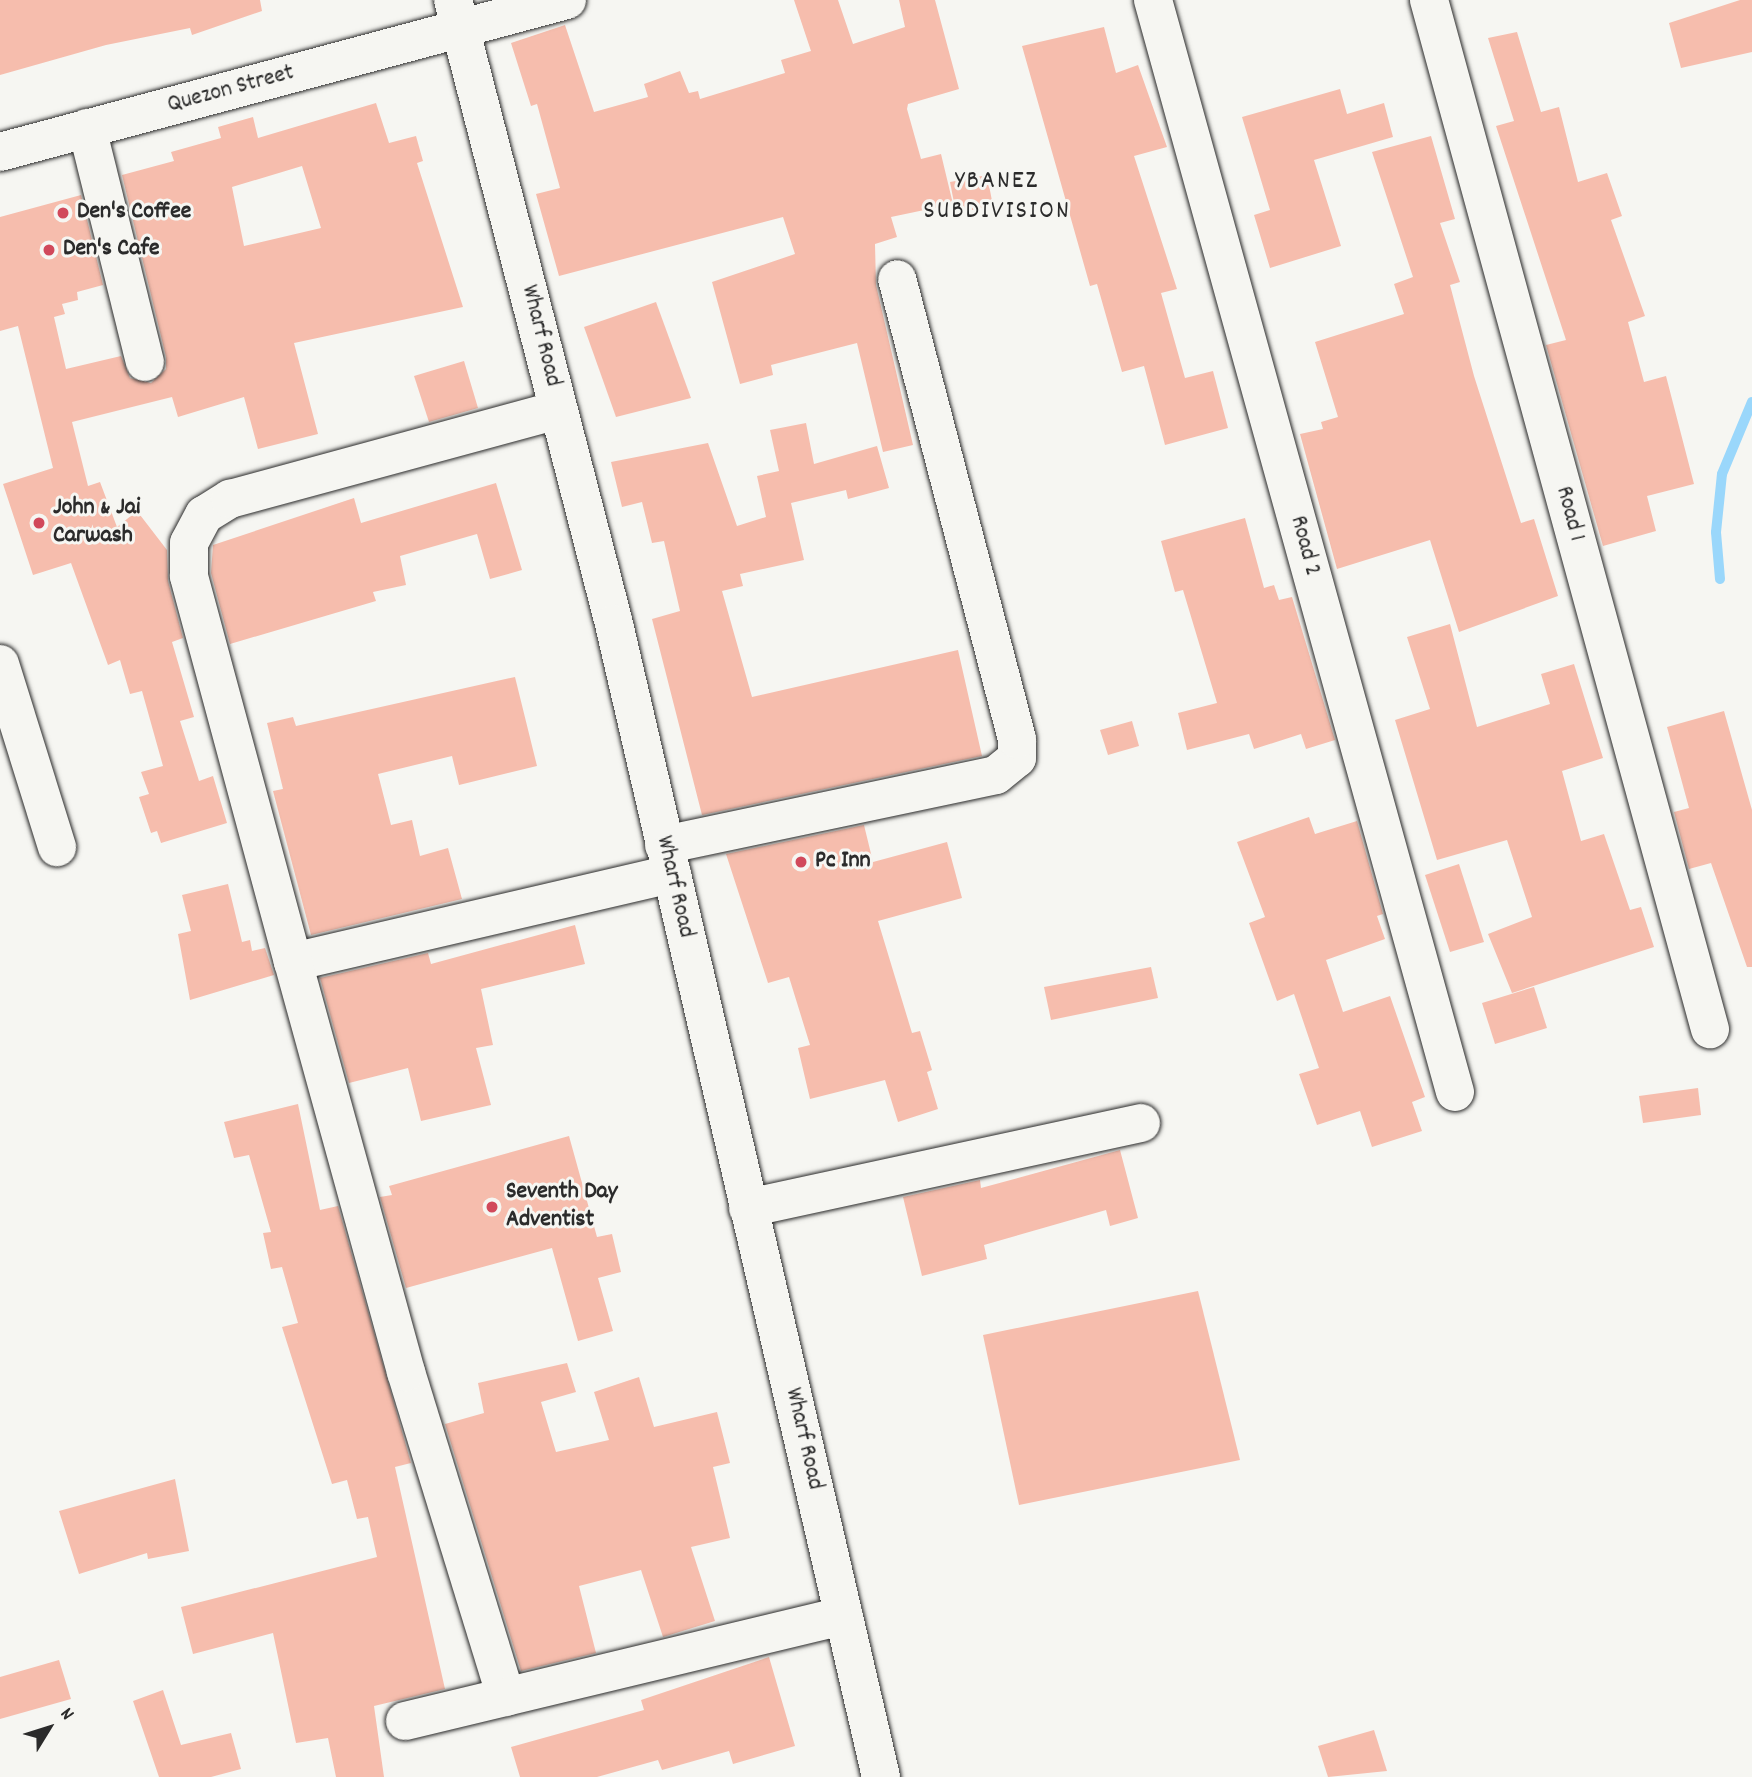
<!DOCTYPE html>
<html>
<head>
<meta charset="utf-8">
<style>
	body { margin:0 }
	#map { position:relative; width:1752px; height:1777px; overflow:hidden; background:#f6f6f2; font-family:Dekko,sans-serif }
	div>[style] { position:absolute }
	.stream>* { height:10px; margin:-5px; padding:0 5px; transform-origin:5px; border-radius:5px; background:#9ad7fb }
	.building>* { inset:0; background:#f6bdad }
	.roads { filter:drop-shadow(0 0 2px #2b2b2b) drop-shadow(0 0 2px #2b2b2b) }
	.minor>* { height:38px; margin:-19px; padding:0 19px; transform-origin:19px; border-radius:19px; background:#f6f6f2 }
	.major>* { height:38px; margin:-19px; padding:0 19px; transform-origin:19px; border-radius:19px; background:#f6f6f2 }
	.dots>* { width:19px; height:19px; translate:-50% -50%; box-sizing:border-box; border:4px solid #f6f6f2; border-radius:50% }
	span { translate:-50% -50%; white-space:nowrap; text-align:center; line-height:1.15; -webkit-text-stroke:6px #f6f6f2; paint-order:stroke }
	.street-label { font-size:24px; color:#2b2b2b }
	.poi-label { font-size:24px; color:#2b2b2b; font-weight:700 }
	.left { translate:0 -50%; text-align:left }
	.neighbourhood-label { font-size:26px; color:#2b2b2b; letter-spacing:2px }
	.north { position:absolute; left:14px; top:1693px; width:70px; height:70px; -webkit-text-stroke:5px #f6f6f2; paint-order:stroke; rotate:52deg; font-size:19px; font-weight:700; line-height:28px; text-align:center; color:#2b2b2b }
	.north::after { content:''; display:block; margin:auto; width:24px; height:32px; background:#2b2b2b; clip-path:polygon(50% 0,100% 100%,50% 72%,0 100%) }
</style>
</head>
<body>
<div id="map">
	<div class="stream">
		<i style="left:1720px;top:579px;width:47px;rotate:-94.9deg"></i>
		<i style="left:1716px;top:532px;width:58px;rotate:-84.1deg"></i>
		<i style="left:1722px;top:474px;width:78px;rotate:-67.4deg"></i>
	</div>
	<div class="building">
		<i style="clip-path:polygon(0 0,260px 0,262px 11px,192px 35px,190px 28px,106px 45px,0 75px)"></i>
		<i style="clip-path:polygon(794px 0,838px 0,853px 44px,905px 27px,899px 0,935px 0,959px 89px,908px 104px,907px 109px,921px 159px,941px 154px,953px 204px,891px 217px,897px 237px,875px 244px,876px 285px,913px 445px,883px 452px,857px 343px,771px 365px,773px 375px,740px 384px,712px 282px,795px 254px,783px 217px,559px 276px,536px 194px,560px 188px,537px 104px,531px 106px,511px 43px,565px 25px,594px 112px,648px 97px,644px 84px,680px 71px,689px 93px,698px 91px,700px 99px,785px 73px,781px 60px,811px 51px)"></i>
		<i style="clip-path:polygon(1740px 0,1752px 0,1752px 52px,1681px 68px,1669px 23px)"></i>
		<i style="clip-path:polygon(1104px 27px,1116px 73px,1138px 65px,1167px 147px,1134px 156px,1177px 289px,1161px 293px,1185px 378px,1213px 371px,1228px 428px,1165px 445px,1144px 366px,1122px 372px,1097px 284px,1090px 286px,1022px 46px)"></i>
		<i style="clip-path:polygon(1517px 32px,1541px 112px,1559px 107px,1578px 182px,1607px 173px,1622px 216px,1611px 220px,1645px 316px,1628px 322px,1644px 382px,1666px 376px,1694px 484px,1647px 496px,1656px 531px,1603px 546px,1546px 345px,1566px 340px,1496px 126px,1514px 121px,1488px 38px)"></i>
		<i style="clip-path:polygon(1340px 89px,1347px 114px,1384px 103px,1393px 137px,1314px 160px,1341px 246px,1270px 268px,1254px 215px,1270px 210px,1242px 117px)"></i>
		<i style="clip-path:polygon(evenodd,376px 103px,389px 143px,416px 136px,423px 161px,417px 163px,463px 307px,294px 343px,318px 434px,258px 449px,244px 397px,178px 417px,172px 397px,72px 422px,88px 486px,100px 482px,117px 527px,137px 511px,167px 550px,168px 581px,183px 638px,172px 642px,194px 717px,180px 721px,199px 781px,213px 776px,227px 823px,161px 843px,157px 831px,151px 833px,139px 797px,149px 794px,141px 772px,163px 766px,142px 691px,130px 694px,120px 660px,108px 665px,71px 563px,33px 575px,3px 484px,53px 468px,18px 326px,0 331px,0 217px,81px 195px,103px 285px,77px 292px,78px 300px,62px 304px,65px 314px,54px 317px,66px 369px,121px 356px,130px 378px,151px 383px,166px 369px,166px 357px,122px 175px,174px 161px,171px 152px,221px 138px,218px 127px,253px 117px,258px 138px,376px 103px,302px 166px,321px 228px,244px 246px,232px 187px,302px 166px)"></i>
		<i style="clip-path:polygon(1431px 136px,1455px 219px,1440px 223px,1460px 282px,1450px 285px,1474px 376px,1521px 523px,1534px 519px,1558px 596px,1459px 632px,1430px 540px,1337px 569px,1300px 434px,1323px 429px,1321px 422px,1338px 417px,1315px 342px,1404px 314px,1394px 284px,1413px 277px,1372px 152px)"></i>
		<i style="clip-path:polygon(987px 175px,993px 206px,956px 213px,950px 182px)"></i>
		<i style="clip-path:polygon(656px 302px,691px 398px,616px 417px,584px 327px)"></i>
		<i style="clip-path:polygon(464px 361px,478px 408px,429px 422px,414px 376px)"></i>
		<i style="clip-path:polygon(806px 423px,814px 464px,877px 446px,889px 488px,848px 499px,846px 490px,791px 503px,804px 560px,740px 574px,743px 586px,722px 591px,752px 697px,958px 650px,982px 756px,702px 815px,652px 619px,680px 611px,664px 541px,652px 543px,642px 502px,622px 507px,611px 462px,708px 443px,737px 526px,766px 517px,757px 476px,779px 471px,770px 430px)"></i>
		<i style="clip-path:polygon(496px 483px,522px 570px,490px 579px,477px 534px,400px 556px,406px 585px,373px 592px,376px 601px,230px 644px,211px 573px,213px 545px,354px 498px,361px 523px)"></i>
		<i style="clip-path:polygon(1245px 518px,1264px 588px,1274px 585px,1279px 600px,1292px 597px,1335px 740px,1306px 749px,1301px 734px,1254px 749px,1249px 734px,1187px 750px,1178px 713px,1217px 703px,1183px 590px,1175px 592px,1161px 541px)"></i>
		<i style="clip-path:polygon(1450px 624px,1477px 727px,1550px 704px,1541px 674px,1574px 664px,1603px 758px,1562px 771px,1581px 841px,1604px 834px,1630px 910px,1641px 907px,1654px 947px,1512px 993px,1488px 934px,1532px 917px,1507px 840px,1437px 860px,1395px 720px,1430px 709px,1407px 637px)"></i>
		<i style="clip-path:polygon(515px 677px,537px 766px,459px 785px,452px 756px,378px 774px,391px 825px,412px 820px,420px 856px,448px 848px,462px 899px,311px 935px,273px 791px,283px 789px,267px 723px,293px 717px,296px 726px)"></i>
		<i style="clip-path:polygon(1724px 711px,1752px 810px,1752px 967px,1747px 967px,1711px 863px,1689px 869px,1674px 812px,1689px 808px,1667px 727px)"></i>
		<i style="clip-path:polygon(1132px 721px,1139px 746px,1108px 755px,1100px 730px)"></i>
		<i style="clip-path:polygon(1309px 817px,1315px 834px,1357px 821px,1383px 914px,1377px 916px,1385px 939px,1326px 960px,1343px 1012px,1390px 996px,1425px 1097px,1412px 1102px,1422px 1131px,1372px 1147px,1360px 1111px,1317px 1125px,1299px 1074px,1319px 1068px,1294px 994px,1277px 1001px,1249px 923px,1265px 917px,1237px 842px)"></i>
		<i style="clip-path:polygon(864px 825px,873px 862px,947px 842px,962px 898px,878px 921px,912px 1033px,920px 1031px,932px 1070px,927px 1072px,938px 1109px,898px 1122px,885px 1080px,810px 1099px,798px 1048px,810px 1045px,789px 977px,768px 983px,726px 854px)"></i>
		<i style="clip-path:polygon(1459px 864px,1484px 942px,1450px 952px,1425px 875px)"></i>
		<i style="clip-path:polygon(228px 884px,242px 942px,250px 940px,252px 951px,265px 948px,274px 975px,190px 1000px,178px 934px,191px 931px,182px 895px)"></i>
		<i style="clip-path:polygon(575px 925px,585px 964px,481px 989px,493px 1045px,476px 1048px,491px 1105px,421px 1121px,408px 1068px,349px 1083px,320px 978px,428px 953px,431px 964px)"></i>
		<i style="clip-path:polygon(1151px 967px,1158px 998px,1051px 1020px,1044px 987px)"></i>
		<i style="clip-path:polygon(1534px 987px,1547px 1028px,1495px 1044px,1482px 1003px)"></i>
		<i style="clip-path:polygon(1698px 1088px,1701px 1115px,1643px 1123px,1639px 1096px)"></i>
		<i style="clip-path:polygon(298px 1104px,320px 1210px,338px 1206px,411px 1463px,395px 1467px,445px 1689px,374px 1706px,384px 1777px,336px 1777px,328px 1738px,296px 1743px,273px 1633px,193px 1654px,181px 1607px,377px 1557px,368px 1517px,357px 1519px,347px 1480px,332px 1484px,282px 1327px,298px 1323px,282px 1267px,271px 1269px,263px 1233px,271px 1232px,249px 1155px,234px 1158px,224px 1122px)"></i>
		<i style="clip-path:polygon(569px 1136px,597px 1237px,612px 1234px,621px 1272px,598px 1278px,613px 1331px,578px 1341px,552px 1248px,406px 1288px,380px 1197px,392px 1195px,389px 1186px)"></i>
		<i style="clip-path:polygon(1120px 1150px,1138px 1218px,1110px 1226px,1106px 1210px,984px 1245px,987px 1259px,922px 1276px,903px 1197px,980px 1180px,981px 1188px)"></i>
		<i style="clip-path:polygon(1198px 1291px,1240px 1460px,1019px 1505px,983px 1335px)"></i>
		<i style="clip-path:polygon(567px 1363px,576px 1392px,541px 1402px,556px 1452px,609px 1440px,594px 1392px,639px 1377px,654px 1427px,717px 1412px,730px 1463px,713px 1467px,730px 1538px,691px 1547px,715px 1621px,663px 1637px,641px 1570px,579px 1586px,596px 1653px,521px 1671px,445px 1424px,484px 1413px,478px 1383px)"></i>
		<i style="clip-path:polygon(175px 1479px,189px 1551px,148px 1559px,147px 1553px,79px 1574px,59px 1511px)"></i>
		<i style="clip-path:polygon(769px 1657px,795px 1746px,733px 1764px,729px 1751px,662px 1770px,658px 1760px,597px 1777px,520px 1777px,511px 1747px,644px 1710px,641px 1700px)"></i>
		<i style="clip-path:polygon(59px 1660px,71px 1699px,0 1719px,0 1677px)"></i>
		<i style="clip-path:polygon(163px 1690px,181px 1745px,231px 1733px,241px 1769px,211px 1777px,159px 1777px,133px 1701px)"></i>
		<i style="clip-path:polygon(1374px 1730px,1387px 1771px,1328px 1777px,1318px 1746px)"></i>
	</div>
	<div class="roads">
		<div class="minor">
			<i style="left:1153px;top:0;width:1133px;rotate:74.54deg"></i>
			<i style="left:1429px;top:0;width:1067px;rotate:74.73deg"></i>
			<i style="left:87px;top:128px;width:241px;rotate:76.1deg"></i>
			<i style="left:0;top:152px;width:587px;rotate:-15.01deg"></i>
			<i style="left:0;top:664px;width:192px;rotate:72.7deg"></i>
			<i style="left:664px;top:845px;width:339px;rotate:-11.9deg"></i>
			<i style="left:996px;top:775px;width:27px;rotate:-39deg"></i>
			<i style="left:1017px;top:758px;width:19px;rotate:-90deg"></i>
			<i style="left:1017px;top:739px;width:475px;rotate:-104.6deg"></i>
			<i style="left:293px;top:962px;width:389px;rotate:-13.1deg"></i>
			<i style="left:748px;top:1208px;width:402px;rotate:-12.2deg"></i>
			<i style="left:506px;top:1697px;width:340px;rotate:-107.1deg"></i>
			<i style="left:406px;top:1372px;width:425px;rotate:-105.4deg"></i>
			<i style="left:293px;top:962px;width:400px;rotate:-105.1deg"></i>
			<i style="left:189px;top:576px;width:33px;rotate:-90deg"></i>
			<i style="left:189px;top:543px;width:32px;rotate:-62deg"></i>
			<i style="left:204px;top:515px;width:31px;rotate:-32deg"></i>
			<i style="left:230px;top:499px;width:340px;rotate:-15.2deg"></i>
			<i style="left:405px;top:1721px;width:451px;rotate:-13.5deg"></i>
		</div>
		<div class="major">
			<i style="left:453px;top:0;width:644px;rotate:75.53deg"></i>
			<i style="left:614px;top:624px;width:1184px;rotate:76.96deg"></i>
		</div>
	</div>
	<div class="dots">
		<i style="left:63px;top:213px;background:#d1495b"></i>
		<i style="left:49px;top:250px;background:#d1495b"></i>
		<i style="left:39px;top:523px;background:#d1495b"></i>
		<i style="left:801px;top:862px;background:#d1495b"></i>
		<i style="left:492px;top:1207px;background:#d1495b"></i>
	</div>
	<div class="street-label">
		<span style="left:231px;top:90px;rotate:-15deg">Quezon Street</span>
		<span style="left:540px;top:336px;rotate:76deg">Wharf Road</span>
		<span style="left:1569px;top:514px;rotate:75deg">Road 1</span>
		<span style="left:1304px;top:546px;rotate:75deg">Road 2</span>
		<span style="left:674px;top:887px;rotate:77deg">Wharf Road</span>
		<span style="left:803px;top:1439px;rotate:77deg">Wharf Road</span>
	</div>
	<div class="poi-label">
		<span class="left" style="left:77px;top:213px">Den's Coffee</span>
		<span class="left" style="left:63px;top:250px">Den's Cafe</span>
		<span class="left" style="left:53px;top:523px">John &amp; Jai<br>Carwash</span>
		<span class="left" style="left:815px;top:862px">Pc Inn</span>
		<span class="left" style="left:506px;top:1207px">Seventh Day<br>Adventist</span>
	</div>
	<div class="neighbourhood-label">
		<span style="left:997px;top:197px">YBANEZ<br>SUBDIVISION</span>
	</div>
	<div class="north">N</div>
</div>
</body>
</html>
